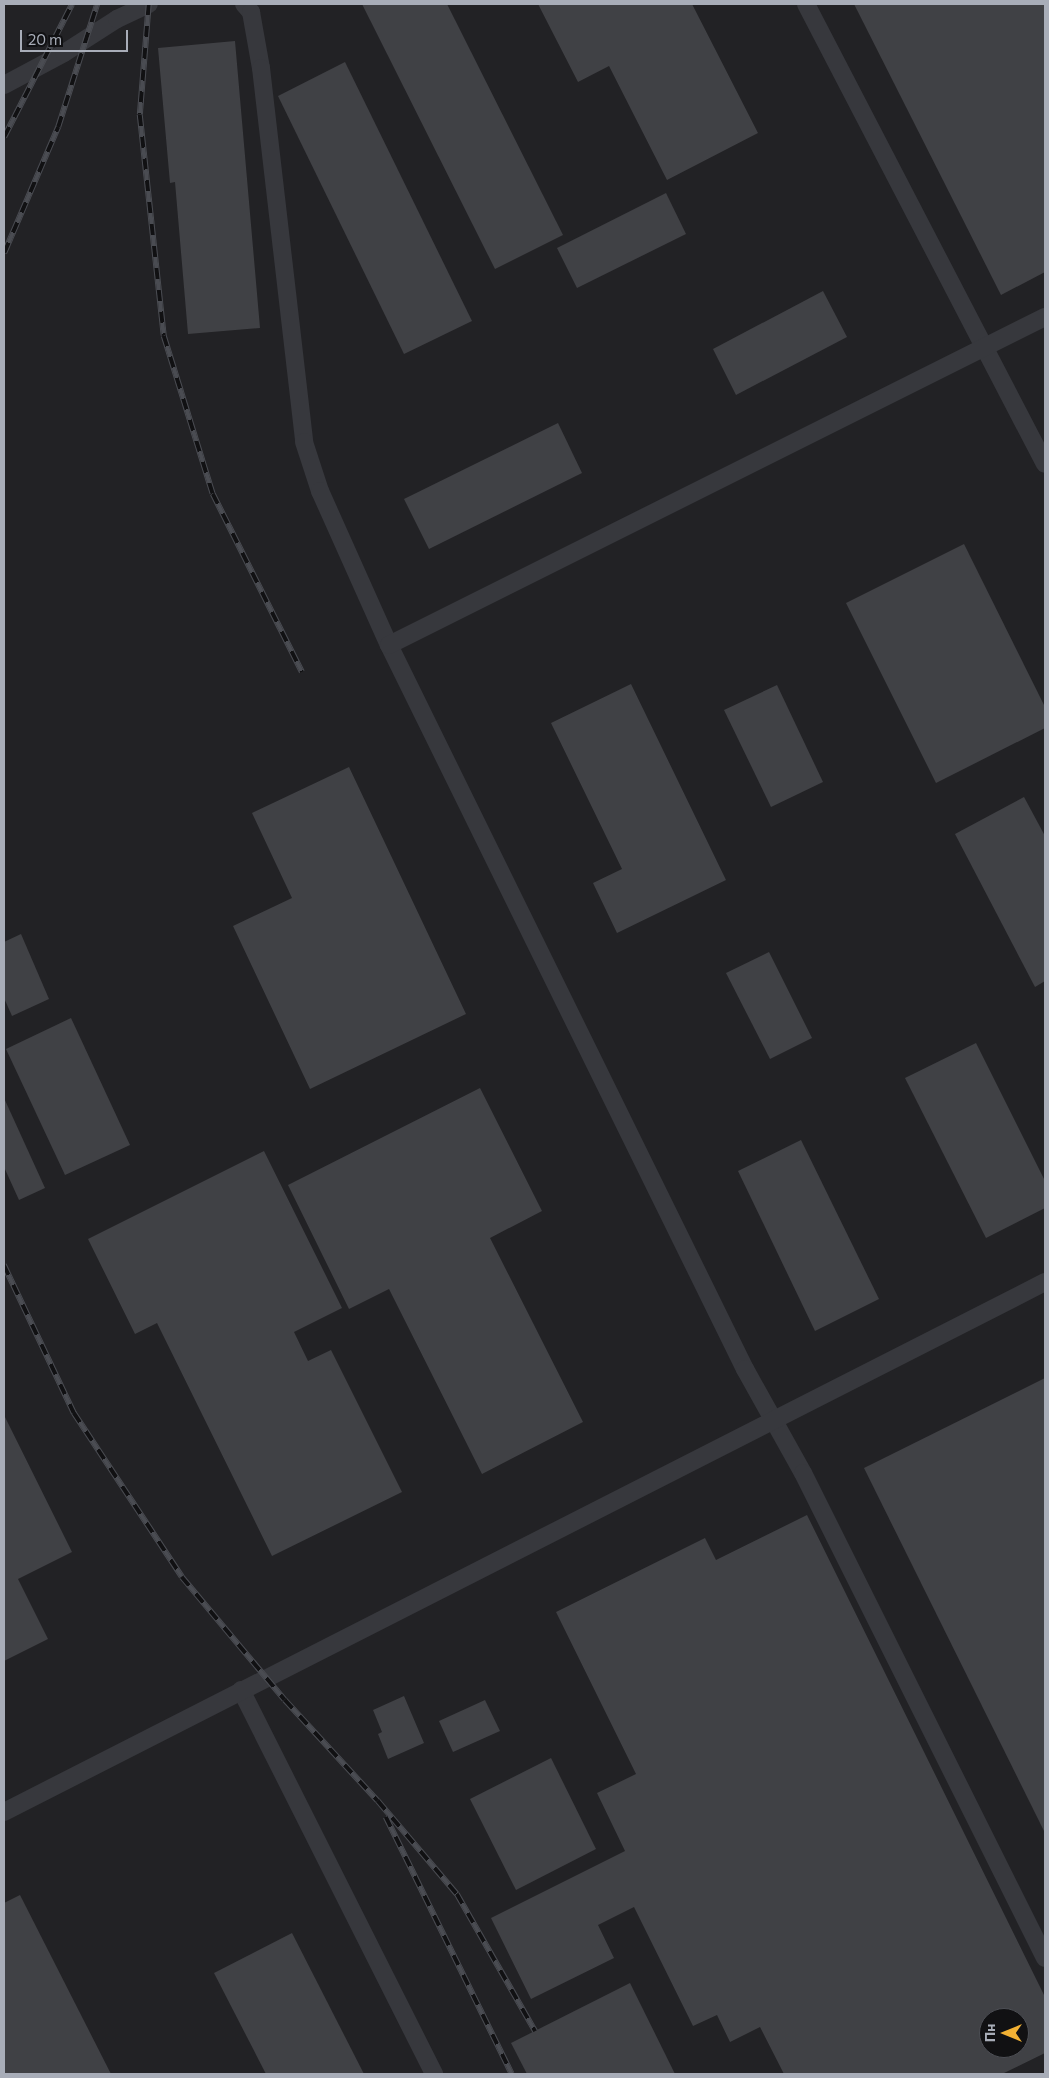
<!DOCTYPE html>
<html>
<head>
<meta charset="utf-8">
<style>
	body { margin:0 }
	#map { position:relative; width:1049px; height:2078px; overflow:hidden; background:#161618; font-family:Commissioner,sans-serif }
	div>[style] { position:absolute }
	.built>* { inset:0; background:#222225 }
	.building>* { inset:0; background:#404145 }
	.service>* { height:18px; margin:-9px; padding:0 9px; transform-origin:9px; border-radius:9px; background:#37383d }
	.rail>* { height:5.5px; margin-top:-2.75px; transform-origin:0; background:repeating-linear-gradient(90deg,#111113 0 11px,#4a4c52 0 22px); box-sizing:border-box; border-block:1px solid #4a4c52 }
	span { translate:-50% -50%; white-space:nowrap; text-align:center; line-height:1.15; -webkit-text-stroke:5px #111113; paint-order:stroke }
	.frame { position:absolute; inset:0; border:5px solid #a8adb8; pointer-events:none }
	.north { position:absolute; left:979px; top:2008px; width:50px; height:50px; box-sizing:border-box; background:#111113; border:1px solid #4d4f55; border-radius:50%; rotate:270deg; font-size:14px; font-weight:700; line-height:20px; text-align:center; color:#a8adb8 }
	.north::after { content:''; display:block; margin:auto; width:18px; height:22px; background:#f2b134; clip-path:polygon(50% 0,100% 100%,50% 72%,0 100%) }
	.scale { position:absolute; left:20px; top:30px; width:108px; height:22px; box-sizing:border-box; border:2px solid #a8adb8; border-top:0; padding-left:6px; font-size:15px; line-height:18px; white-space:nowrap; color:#a8adb8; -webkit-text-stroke:4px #111113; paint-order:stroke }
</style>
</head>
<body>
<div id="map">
	<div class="built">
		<i style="clip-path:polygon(evenodd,4px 4px,1045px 4px,1045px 2074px,4px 2074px,4px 4px,989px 2018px,1019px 2018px,1019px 2048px,989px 2048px,989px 2018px)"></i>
	</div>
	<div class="building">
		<i style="clip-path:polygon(362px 4px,447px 4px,563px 235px,495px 269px)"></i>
		<i style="clip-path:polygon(538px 4px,692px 4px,758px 133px,667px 180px,609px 66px,578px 82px)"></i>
		<i style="clip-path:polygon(854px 4px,1045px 4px,1045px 272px,1001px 295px)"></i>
		<i style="clip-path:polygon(235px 41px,260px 328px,188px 334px,175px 182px,170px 183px,158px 48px)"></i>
		<i style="clip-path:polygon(345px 62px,472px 321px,404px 354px,278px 96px)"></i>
		<i style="clip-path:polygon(666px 193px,686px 234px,577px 288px,557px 248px)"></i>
		<i style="clip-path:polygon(823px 291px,847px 337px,736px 395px,713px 349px)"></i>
		<i style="clip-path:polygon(558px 423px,582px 473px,429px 549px,404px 499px)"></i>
		<i style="clip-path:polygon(964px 544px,1045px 707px,1045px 728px,936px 783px,846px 603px)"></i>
		<i style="clip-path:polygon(631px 684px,726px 880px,617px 933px,593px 883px,622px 869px,551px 723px)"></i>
		<i style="clip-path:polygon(777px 685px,823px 782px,771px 807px,724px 710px)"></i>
		<i style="clip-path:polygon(349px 767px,466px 1014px,310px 1089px,233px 926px,292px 898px,252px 813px)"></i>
		<i style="clip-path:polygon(1024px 797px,1045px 836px,1045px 981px,1035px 987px,955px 834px)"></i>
		<i style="clip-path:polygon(21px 934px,49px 999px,12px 1016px,4px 998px,4px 942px)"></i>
		<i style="clip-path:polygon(769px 952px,812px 1038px,770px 1059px,726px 973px)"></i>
		<i style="clip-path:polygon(71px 1018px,130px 1145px,65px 1175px,6px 1049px)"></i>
		<i style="clip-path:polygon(976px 1043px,1045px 1181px,1045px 1208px,986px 1238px,905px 1078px)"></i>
		<i style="clip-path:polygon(480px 1088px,542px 1211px,490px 1238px,583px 1422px,482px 1474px,389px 1289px,349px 1309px,288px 1185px)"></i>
		<i style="clip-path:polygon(4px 1098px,45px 1188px,19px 1200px,4px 1167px)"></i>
		<i style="clip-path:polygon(801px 1140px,879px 1299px,815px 1331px,738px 1171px)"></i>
		<i style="clip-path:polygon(264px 1151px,342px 1308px,294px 1332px,308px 1361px,331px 1350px,402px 1492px,272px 1556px,157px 1323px,135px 1334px,88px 1239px)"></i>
		<i style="clip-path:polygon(1045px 1378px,1045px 1833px,864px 1468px)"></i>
		<i style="clip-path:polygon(4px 1415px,72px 1552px,18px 1579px,48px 1639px,4px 1661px)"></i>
		<i style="clip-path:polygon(evenodd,807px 1515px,1045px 1997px,1045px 2053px,1002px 2074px,784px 2074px,760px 2027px,730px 2042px,717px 2015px,693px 2026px,634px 1907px,598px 1925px,614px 1958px,531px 1999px,491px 1918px,625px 1851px,597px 1793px,636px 1774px,556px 1612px,705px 1538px,716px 1560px,807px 1515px,989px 2018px,1019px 2018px,1019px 2048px,989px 2048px,989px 2018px)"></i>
		<i style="clip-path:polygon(404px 1696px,424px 1743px,388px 1759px,378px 1734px,382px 1732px,373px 1710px)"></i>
		<i style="clip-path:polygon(485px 1700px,500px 1731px,453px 1752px,439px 1721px)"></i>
		<i style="clip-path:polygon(551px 1758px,596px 1849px,516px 1890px,470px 1799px)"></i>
		<i style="clip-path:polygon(20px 1895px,111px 2074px,4px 2074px,4px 1903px)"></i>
		<i style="clip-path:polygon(292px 1933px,364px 2074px,266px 2074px,214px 1973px)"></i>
		<i style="clip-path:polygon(630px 1983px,675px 2074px,527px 2074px,511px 2043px)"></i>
	</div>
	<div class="service">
		<i style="left:244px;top:4px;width:11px;rotate:49deg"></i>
		<i style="left:251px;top:12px;width:57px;rotate:79.9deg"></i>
		<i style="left:261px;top:68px;width:376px;rotate:83.4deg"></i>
		<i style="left:304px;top:442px;width:52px;rotate:71.9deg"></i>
		<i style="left:320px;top:491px;width:169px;rotate:65.9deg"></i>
		<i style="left:389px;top:645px;width:807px;rotate:63.82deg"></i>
		<i style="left:745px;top:1369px;width:119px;rotate:60.9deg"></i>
		<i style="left:803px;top:1473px;width:542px;rotate:63.48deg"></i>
		<i style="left:806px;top:4px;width:518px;rotate:62.55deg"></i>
		<i style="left:4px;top:85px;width:68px;rotate:-28.1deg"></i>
		<i style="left:64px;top:53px;width:63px;rotate:-32.7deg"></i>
		<i style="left:117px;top:19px;width:35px;rotate:-25deg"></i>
		<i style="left:389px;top:645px;width:733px;rotate:-26.57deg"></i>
		<i style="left:241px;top:1690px;width:430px;rotate:63.3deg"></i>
		<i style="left:4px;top:1812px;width:1168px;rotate:-26.98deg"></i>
	</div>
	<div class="rail">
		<i style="left:149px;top:4px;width:111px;rotate:94.6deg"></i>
		<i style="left:140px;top:115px;width:222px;rotate:83.8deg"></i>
		<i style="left:164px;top:336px;width:165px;rotate:72.8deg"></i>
		<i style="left:213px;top:494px;width:199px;rotate:63.4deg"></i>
		<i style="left:4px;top:137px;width:149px;rotate:-62.9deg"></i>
		<i style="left:4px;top:253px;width:137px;rotate:-66.8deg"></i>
		<i style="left:58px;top:127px;width:129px;rotate:-72.4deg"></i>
		<i style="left:4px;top:1265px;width:164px;rotate:64.7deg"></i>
		<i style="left:74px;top:1413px;width:196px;rotate:56.6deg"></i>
		<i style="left:182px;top:1577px;width:160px;rotate:50.1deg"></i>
		<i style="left:285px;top:1700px;width:137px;rotate:47.4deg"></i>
		<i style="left:378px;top:1801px;width:122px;rotate:49.7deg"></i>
		<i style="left:457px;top:1894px;width:158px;rotate:60.3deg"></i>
		<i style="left:386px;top:1817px;width:286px;rotate:63.9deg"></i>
	</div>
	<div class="frame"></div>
	<div class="north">Пн</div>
	<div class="scale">20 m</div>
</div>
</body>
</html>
